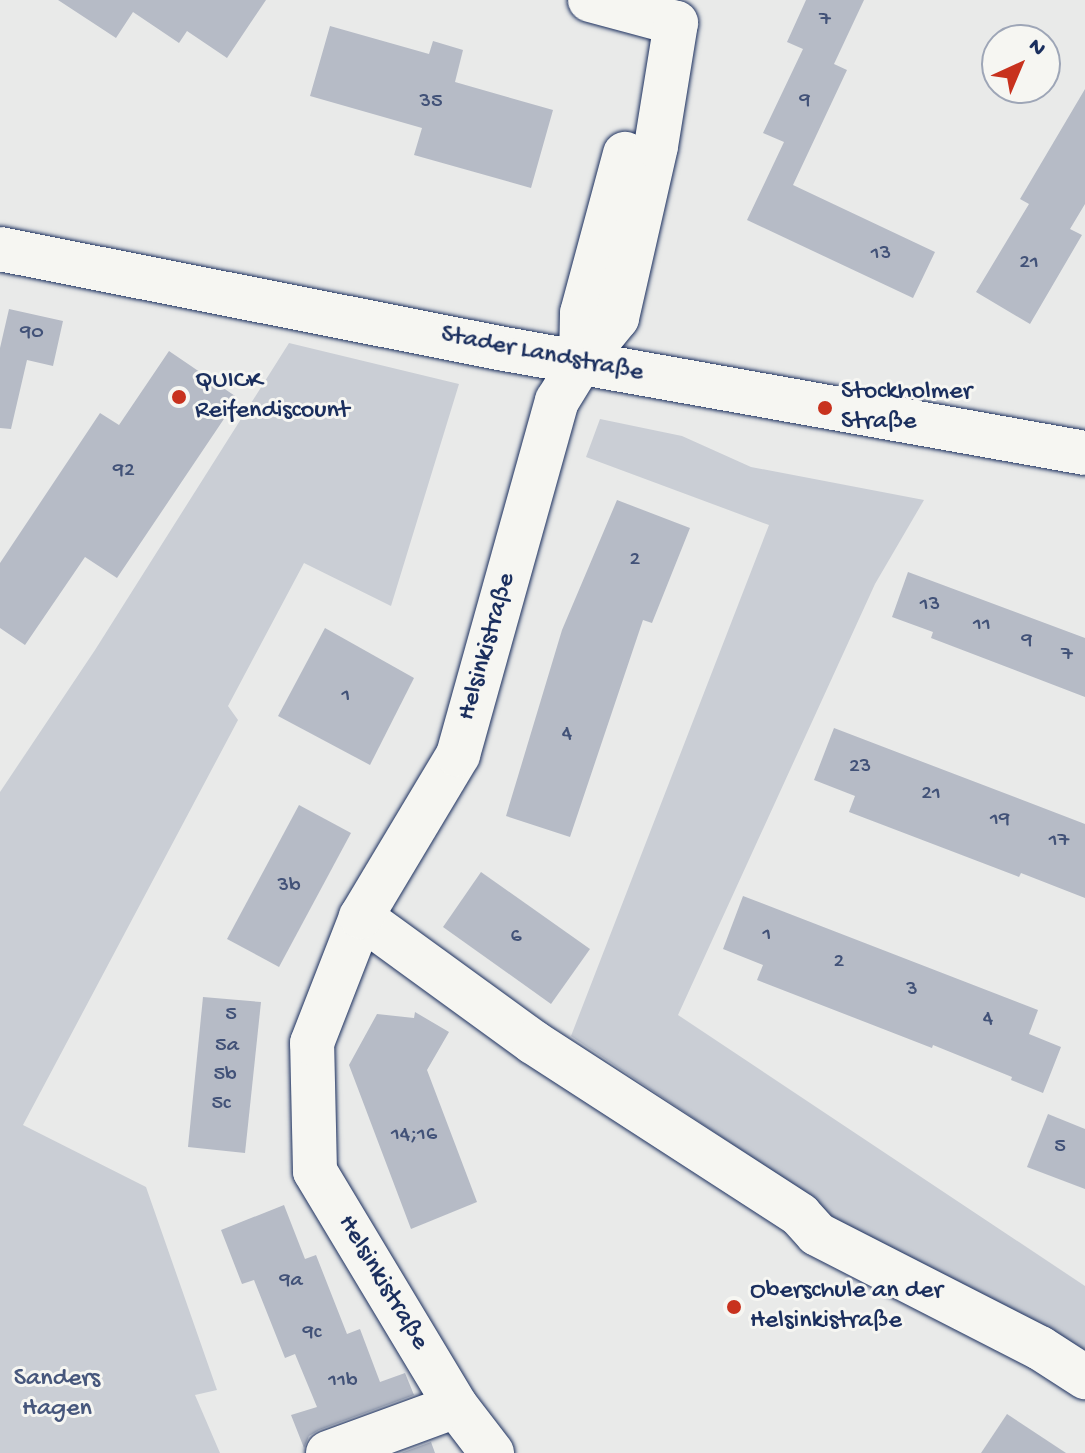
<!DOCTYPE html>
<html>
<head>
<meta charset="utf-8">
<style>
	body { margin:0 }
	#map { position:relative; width:1085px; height:1453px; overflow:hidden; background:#e9eae9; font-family:"Gochi Hand",sans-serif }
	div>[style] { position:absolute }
	.green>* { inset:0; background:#caced5 }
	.building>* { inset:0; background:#b6bbc6 }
	.roads { filter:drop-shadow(0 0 2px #1b2f5e) drop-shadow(0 0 2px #1b2f5e) }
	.minor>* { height:44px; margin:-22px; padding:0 22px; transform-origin:22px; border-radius:22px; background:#f6f6f2 }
	.dots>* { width:22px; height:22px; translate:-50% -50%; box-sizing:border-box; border:4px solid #f6f6f2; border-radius:50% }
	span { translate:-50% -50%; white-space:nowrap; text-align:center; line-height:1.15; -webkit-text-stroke:6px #f6f6f2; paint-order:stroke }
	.number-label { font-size:22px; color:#425278 }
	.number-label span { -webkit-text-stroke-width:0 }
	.street-label { font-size:26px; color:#1b2f5e }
	.poi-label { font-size:26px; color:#1b2f5e }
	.left { translate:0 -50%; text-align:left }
	.park-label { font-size:26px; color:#47577c }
	.north { position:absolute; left:981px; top:24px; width:80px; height:80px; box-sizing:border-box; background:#f6f6f2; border:2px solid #9ea6b7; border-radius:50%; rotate:44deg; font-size:22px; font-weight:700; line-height:32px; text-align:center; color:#1b2f5e }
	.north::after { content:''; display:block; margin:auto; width:28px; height:36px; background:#c8321e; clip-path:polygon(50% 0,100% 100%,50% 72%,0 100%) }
</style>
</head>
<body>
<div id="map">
	<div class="green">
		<i style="clip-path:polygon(289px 343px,459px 384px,391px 606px,304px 563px,228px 706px,238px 720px,23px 1125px,146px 1187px,217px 1390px,195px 1395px,220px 1453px,0 1453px,0 792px,95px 650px)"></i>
		<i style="clip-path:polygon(600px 419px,682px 436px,751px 467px,924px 500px,875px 584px,678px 1015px,1085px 1286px,1085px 1359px,819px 1220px,816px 1200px,571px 1036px,769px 525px,586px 457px)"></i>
	</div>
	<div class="building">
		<i style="clip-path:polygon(58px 0,266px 0,227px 58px,187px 31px,179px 43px,133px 12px,116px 38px)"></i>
		<i style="clip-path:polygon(806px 0,864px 0,834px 64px,847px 70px,793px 185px,935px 252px,913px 298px,747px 220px,784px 142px,763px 133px,803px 49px,787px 42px)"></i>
		<i style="clip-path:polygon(330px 26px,429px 54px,433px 41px,463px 50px,455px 82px,553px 110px,531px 188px,414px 155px,422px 128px,310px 96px)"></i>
		<i style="clip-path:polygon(1085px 89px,1085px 204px,1070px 229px,1082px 235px,1030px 324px,976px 292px,1029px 204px,1020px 199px)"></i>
		<i style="clip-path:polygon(9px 309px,63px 321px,53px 366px,27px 360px,11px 429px,0 428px,0 348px)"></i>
		<i style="clip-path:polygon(169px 351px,238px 398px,117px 578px,85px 557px,25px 645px,0 628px,0 563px,100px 413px,119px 425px)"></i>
		<i style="clip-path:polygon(617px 500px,690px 528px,652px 623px,643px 620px,570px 837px,506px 816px,562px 630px)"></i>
		<i style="clip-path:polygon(908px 572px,1085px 638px,1085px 697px,931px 638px,933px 632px,892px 617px)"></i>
		<i style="clip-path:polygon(325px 628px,414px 678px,370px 765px,278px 716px)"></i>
		<i style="clip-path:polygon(834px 728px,1085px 824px,1085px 898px,1021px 873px,1019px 877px,849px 812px,855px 796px,814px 780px)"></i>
		<i style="clip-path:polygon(299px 805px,351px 833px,279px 967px,227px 939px)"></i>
		<i style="clip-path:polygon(481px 872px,590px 949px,551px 1004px,443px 927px)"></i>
		<i style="clip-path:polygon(743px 896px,1038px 1010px,1029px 1034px,1061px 1047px,1043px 1093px,1011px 1080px,1012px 1077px,933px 1045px,932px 1048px,757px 980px,763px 965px,723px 949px)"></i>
		<i style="clip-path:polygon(203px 997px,261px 1002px,245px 1153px,188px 1147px)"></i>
		<i style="clip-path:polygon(415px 1012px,449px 1032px,427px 1070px,477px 1202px,411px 1229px,349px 1065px,377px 1014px,414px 1018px)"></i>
		<i style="clip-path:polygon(1048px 1114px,1085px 1129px,1085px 1189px,1027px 1167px)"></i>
		<i style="clip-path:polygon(284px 1205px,305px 1259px,316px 1255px,347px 1334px,360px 1329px,380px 1382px,405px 1373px,414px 1395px,319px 1430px,309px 1436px,304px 1448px,291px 1415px,317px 1407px,295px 1354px,285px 1358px,254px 1280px,242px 1284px,221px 1230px)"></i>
		<i style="clip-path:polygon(1007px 1414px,1066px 1453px,981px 1453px)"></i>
		<i style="clip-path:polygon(431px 1442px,435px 1453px,401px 1453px)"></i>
	</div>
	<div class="roads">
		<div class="minor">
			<i style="left:590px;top:0;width:89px;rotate:15deg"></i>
			<i style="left:0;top:249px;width:509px;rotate:11.22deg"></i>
			<i style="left:499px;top:348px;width:595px;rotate:10.16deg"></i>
			<i style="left:581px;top:362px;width:49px;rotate:-88.8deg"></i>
			<i style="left:582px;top:313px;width:165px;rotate:-74.9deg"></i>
			<i style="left:361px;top:917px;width:213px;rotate:36deg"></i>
			<i style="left:533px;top:1042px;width:318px;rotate:32.9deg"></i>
			<i style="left:800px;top:1215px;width:25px;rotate:48deg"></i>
			<i style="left:817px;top:1234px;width:250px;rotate:27.1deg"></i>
			<i style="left:1040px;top:1348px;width:54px;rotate:32.8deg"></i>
			<i style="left:328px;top:1453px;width:136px;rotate:-20.2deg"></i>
			<i style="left:492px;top:1453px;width:59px;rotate:-127.5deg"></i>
			<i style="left:456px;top:1406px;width:274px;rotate:-121deg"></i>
			<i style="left:315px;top:1171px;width:128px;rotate:-91.3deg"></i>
			<i style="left:312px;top:1043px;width:135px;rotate:-68.7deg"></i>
			<i style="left:361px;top:917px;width:189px;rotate:-59.1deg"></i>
			<i style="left:458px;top:755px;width:368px;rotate:-74.4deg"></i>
			<i style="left:557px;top:401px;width:46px;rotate:-58.4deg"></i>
			<i style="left:581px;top:362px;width:57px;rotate:-50.7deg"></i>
			<i style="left:617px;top:318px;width:176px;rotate:-77.2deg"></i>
			<i style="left:656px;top:146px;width:125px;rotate:-80.8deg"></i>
		</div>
	</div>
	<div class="dots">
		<i style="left:179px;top:397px;background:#c8321e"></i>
		<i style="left:825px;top:408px;background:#c8321e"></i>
		<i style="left:734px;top:1307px;background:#c8321e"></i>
	</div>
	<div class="number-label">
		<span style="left:825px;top:21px">7</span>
		<span style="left:805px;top:102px">9</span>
		<span style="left:431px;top:103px">35</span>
		<span style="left:881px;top:255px">13</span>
		<span style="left:1029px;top:264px">21</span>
		<span style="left:32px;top:334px">90</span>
		<span style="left:124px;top:472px">92</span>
		<span style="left:635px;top:561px">2</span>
		<span style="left:930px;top:606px">13</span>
		<span style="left:982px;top:626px">11</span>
		<span style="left:1027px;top:642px">9</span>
		<span style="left:1067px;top:656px">7</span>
		<span style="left:346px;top:697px">1</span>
		<span style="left:567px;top:735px">4</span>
		<span style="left:860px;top:768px">23</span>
		<span style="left:931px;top:795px">21</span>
		<span style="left:1000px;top:821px">19</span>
		<span style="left:1059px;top:842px">17</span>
		<span style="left:289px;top:887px">3b</span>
		<span style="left:767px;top:936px">1</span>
		<span style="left:516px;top:938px">6</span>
		<span style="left:839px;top:963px">2</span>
		<span style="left:912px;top:991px">3</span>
		<span style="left:231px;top:1016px">5</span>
		<span style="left:988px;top:1020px">4</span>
		<span style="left:227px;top:1047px">5a</span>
		<span style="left:225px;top:1076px">5b</span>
		<span style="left:221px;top:1105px">5c</span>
		<span style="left:414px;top:1136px">14;16</span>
		<span style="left:1060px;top:1148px">5</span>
		<span style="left:291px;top:1282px">9a</span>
		<span style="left:312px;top:1334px">9c</span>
		<span style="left:343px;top:1382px">11b</span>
	</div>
	<div class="street-label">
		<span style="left:542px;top:355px;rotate:11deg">Stader Landstraße</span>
		<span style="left:488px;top:647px;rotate:-74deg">Helsinkistraße</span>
		<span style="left:382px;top:1283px;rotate:59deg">Helsinkistraße</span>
	</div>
	<div class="poi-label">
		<span class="left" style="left:195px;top:397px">QUICK<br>Reifendiscount</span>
		<span class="left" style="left:841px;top:408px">Stockholmer<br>Straße</span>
		<span class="left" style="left:750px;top:1307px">Oberschule an der<br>Helsinkistraße</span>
	</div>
	<div class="park-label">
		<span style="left:57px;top:1395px">Sanders<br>Hagen</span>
	</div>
	<div class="north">N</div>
</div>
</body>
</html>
